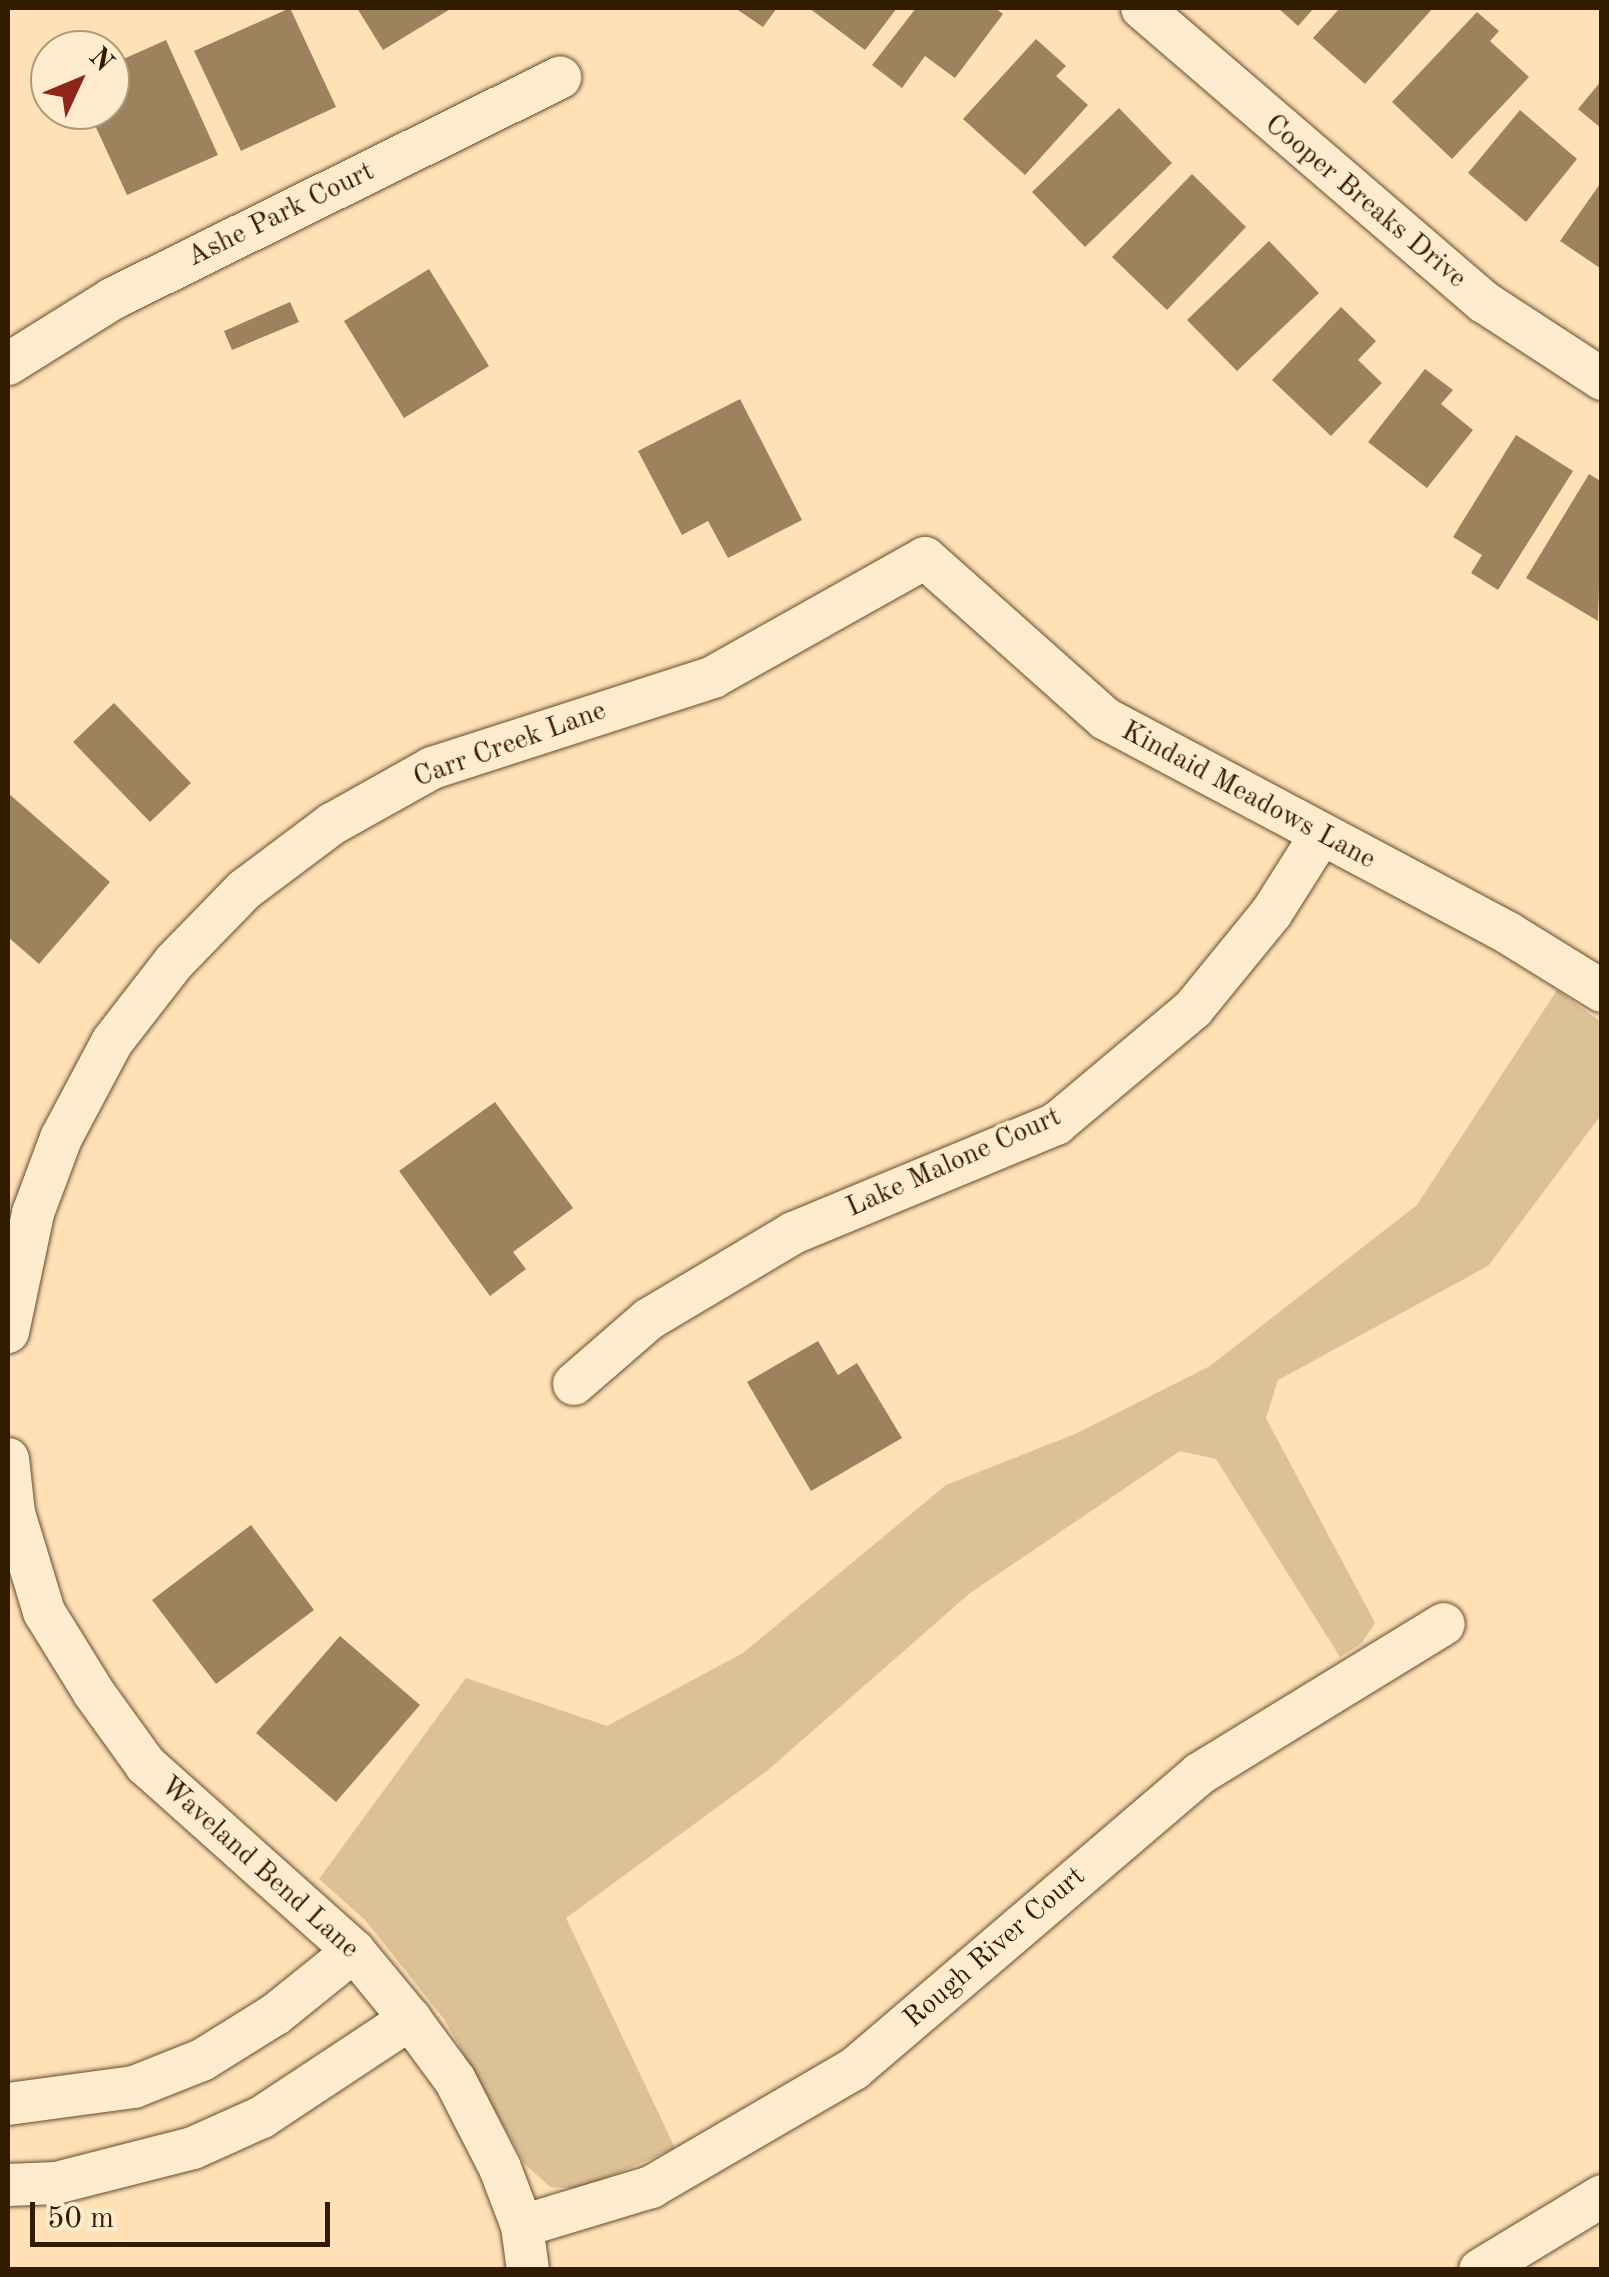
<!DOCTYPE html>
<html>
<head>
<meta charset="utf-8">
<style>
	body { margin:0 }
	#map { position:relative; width:1609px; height:2277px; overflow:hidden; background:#ffe1b5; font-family:"Old Standard TT",serif }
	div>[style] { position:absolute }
	.green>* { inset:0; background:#dcc096 }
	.building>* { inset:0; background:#9d825e }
	.roads { filter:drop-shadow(0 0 2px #654d2d) drop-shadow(0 0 2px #654d2d) }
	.minor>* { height:42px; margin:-21px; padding:0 21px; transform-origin:21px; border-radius:21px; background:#ffeccf }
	span { translate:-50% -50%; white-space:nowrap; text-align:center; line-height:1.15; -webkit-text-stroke:8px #ffeccf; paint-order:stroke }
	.street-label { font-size:28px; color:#321c00 }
	.frame { position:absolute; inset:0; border:10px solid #321c00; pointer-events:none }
	.north { position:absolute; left:30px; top:30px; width:100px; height:100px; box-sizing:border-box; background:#ffeccf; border:2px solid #ad997c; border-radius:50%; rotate:46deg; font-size:28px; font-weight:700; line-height:40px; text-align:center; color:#321c00 }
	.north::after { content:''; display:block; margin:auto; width:35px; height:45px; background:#8f2418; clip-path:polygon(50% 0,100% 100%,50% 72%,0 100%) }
	.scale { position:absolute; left:30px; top:2202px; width:300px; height:45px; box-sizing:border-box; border:5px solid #321c00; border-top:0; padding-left:12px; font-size:30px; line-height:35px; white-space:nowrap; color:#321c00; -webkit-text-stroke:8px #ffeccf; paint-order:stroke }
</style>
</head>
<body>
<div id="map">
	<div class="green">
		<i style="clip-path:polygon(1557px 990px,1601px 1022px,1601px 1115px,1488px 1266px,1278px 1380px,1266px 1418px,1375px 1623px,1361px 1644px,1340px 1657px,1216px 1459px,1180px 1451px,970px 1593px,768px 1770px,566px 1918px,675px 2148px,582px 2189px,550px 2187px,525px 2164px,444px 2019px,365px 1920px,319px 1879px,466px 1678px,607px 1726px,743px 1653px,946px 1485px,1075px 1434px,1210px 1366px,1417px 1205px)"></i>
	</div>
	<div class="building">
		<i style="clip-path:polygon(290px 8px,336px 107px,241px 151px,194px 51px)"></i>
		<i style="clip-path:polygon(357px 8px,452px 8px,383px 50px)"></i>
		<i style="clip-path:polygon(735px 8px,777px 8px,763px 27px)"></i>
		<i style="clip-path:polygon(809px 8px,897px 8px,865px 50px)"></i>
		<i style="clip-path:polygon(916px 8px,995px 8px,1003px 14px,955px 78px,925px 56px,902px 88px,872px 65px)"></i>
		<i style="clip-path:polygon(1278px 8px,1314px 8px,1298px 26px)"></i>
		<i style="clip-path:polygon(1340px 8px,1433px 8px,1365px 84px,1313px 38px)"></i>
		<i style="clip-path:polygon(1477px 12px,1499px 31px,1490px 41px,1529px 77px,1452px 159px,1392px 102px)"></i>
		<i style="clip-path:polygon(1036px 39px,1066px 66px,1056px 76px,1088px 105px,1025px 175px,963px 119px)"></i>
		<i style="clip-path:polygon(166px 40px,218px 155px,127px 195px,88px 110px,110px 110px,110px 65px)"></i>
		<i style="clip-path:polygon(1602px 80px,1602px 129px,1578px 109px)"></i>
		<i style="clip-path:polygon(1119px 108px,1172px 163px,1085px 247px,1032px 192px)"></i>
		<i style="clip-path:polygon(1520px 110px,1577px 159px,1526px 222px,1468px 173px)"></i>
		<i style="clip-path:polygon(1192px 174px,1246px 227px,1167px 310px,1112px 257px)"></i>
		<i style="clip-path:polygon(1602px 181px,1602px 266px,1600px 268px,1560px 241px)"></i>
		<i style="clip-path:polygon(1269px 241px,1319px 293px,1237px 371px,1187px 320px)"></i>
		<i style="clip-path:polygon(429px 269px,489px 366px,404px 418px,344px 321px)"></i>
		<i style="clip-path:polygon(290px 302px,299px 322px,232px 350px,224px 331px)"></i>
		<i style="clip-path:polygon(1341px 307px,1376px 341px,1358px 360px,1382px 383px,1331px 436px,1272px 380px)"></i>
		<i style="clip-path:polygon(1425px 369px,1453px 390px,1441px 404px,1473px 430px,1427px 488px,1368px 442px)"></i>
		<i style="clip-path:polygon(740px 399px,802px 520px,728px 558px,708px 521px,682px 535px,638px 451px)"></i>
		<i style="clip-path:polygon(1516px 435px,1573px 471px,1498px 590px,1471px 573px,1482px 555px,1453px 537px)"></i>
		<i style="clip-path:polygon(1589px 474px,1602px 482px,1598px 621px,1526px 578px)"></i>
		<i style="clip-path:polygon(114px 703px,191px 783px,150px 822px,73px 742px)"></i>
		<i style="clip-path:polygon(8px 793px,110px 882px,39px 964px,8px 937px)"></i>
		<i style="clip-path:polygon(495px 1102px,573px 1208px,513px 1252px,526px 1269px,490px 1296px,399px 1171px)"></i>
		<i style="clip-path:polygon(818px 1341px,838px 1375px,857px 1363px,902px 1438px,811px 1491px,747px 1382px)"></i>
		<i style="clip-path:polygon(251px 1525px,314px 1610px,216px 1684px,152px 1600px)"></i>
		<i style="clip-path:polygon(340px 1636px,420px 1705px,336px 1802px,256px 1733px)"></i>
	</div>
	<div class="roads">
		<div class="minor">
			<i style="left:1142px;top:8px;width:451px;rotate:40.7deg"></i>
			<i style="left:1484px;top:302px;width:141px;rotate:33.1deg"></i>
			<i style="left:8px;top:364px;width:123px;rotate:-32deg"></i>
			<i style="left:112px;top:299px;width:500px;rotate:-26.3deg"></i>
			<i style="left:8px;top:1332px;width:122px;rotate:-78.1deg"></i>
			<i style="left:33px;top:1213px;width:80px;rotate:-69.5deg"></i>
			<i style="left:61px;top:1138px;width:109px;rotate:-62deg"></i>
			<i style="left:112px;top:1042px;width:101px;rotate:-52.2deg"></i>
			<i style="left:174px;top:962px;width:100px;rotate:-45.8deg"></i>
			<i style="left:244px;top:890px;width:110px;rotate:-36.9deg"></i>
			<i style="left:332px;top:824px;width:115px;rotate:-29.2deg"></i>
			<i style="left:432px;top:768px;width:295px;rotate:-17.9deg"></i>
			<i style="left:713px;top:677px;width:243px;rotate:-29.3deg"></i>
			<i style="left:925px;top:558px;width:242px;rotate:41.7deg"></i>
			<i style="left:1106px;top:719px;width:455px;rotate:28deg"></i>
			<i style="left:1508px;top:933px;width:110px;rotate:31.7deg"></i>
			<i style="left:574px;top:1384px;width:99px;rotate:-40.9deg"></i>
			<i style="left:649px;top:1319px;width:168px;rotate:-30.8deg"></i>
			<i style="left:793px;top:1233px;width:285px;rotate:-22.5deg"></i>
			<i style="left:1056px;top:1124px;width:179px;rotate:-40deg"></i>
			<i style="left:1193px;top:1009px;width:125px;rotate:-50.8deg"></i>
			<i style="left:1272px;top:912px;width:90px;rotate:-57.7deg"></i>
			<i style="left:8px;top:1459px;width:54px;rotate:83.7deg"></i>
			<i style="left:14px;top:1513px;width:103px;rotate:73.1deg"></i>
			<i style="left:44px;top:1612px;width:95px;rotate:58.3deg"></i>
			<i style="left:94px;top:1693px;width:89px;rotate:54.2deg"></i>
			<i style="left:146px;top:1765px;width:279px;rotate:41.8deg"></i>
			<i style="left:354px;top:1951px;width:88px;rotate:50.5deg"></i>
			<i style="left:410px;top:2019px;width:76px;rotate:53.6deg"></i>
			<i style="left:455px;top:2080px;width:99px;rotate:62.9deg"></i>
			<i style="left:500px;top:2168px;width:62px;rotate:69.2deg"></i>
			<i style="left:522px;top:2226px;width:44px;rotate:82.2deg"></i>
			<i style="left:8px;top:2104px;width:127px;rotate:-7.7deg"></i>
			<i style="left:134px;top:2087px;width:73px;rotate:-21.7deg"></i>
			<i style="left:202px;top:2060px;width:87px;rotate:-31.9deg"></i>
			<i style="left:276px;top:2014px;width:100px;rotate:-38.9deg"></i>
			<i style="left:8px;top:2185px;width:48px;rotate:-2.4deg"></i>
			<i style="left:56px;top:2183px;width:141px;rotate:-14.3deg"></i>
			<i style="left:193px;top:2148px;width:76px;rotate:-24.2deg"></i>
			<i style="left:262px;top:2117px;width:178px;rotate:-33.5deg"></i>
			<i style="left:522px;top:2226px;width:135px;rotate:-16.8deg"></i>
			<i style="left:651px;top:2187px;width:235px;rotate:-30.2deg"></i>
			<i style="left:854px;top:2069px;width:454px;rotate:-40.5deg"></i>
			<i style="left:1199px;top:1774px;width:287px;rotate:-31.5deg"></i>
			<i style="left:1480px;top:2270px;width:143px;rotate:-31.2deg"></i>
		</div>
	</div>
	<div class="street-label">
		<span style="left:1365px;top:202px;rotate:40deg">Cooper Breaks Drive</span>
		<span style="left:281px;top:215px;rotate:-26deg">Ashe Park Court</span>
		<span style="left:510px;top:745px;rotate:-20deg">Carr Creek Lane</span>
		<span style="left:1248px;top:796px;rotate:28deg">Kindaid Meadows Lane</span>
		<span style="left:954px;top:1163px;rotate:-24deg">Lake Malone Court</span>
		<span style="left:259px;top:1868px;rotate:42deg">Waveland Bend Lane</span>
		<span style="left:995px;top:1948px;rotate:-41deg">Rough River Court</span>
	</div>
	<div class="frame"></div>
	<div class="north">N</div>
	<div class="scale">50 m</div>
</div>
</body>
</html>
